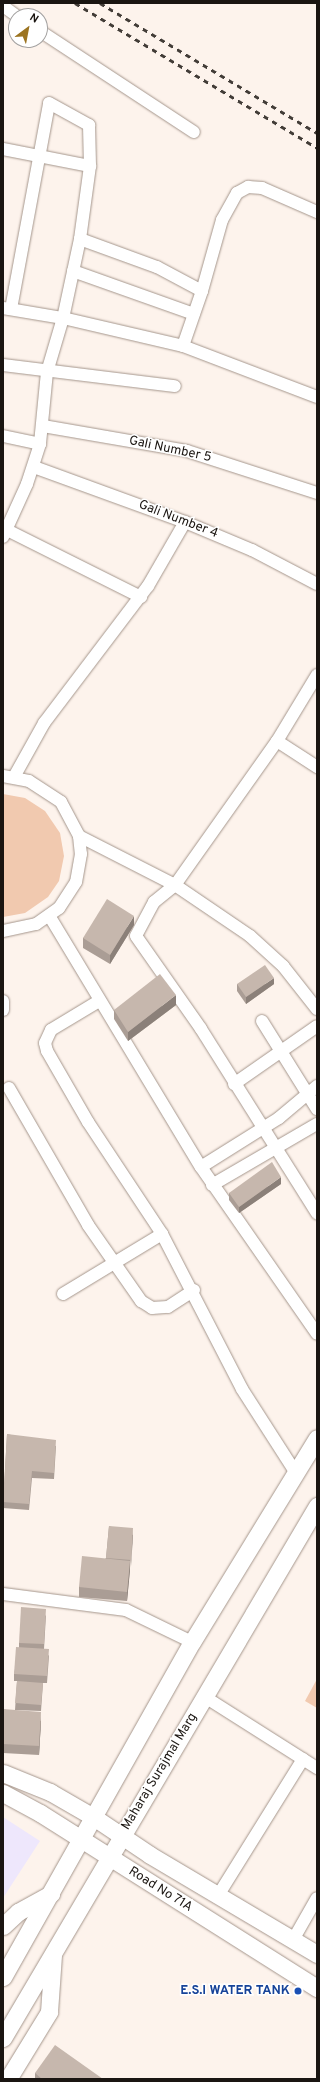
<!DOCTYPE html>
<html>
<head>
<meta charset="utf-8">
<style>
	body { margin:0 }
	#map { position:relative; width:320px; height:2082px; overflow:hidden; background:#fdf3ec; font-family:Overpass,sans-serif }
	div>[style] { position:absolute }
	.education>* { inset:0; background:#eee7fc }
	.green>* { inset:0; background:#f1c9af }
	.roads { filter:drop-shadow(0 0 1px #a5968c) drop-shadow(0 0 1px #a5968c) }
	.street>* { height:12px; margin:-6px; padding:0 6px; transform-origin:6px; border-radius:6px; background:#fff }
	.secondary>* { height:17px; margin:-8.5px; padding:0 8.5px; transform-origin:8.5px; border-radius:8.5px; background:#fff }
	.rail>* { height:3px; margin-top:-1.5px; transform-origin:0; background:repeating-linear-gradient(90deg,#423c37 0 5px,transparent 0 10px) }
	.wall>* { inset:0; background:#aa9d95 }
	.shaded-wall>* { inset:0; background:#8b8079 }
	.building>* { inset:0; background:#c6b7ad }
	.dots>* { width:11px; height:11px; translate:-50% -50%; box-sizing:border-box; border:2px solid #fff; border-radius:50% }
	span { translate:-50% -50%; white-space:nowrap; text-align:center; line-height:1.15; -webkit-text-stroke:3px #fff; paint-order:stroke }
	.street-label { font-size:13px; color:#1a1511 }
	.transit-label { font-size:13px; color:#164399; font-weight:700 }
	.right { translate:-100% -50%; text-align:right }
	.frame { position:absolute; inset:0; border:4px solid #1a1511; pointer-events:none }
	.north { position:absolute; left:8px; top:8px; width:40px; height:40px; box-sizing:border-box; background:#fff; border:1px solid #a3a1a0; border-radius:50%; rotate:32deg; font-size:11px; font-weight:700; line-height:16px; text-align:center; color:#1a1511 }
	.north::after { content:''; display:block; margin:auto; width:14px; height:18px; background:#9c7421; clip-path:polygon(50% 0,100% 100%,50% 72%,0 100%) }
</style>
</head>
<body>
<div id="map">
	<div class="education">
		<i style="clip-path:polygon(3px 1817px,40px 1841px,3px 1898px)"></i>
	</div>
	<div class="green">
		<i style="clip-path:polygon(3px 794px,25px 798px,45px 811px,60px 833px,64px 856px,59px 881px,48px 897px,25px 913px,3px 917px)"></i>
		<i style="clip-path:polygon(317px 1679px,317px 1708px,305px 1701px)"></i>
	</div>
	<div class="roads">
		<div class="street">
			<i style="left:3px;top:6px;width:17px;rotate:36deg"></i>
			<i style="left:40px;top:31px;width:184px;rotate:33.3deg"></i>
			<i style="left:3px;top:149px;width:89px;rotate:11.1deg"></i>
			<i style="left:90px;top:166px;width:74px;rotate:97.8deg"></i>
			<i style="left:80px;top:239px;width:81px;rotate:102.1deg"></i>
			<i style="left:63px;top:318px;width:56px;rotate:106.5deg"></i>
			<i style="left:47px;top:372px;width:72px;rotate:95.6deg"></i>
			<i style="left:40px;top:444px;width:42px;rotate:108deg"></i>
			<i style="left:27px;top:484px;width:58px;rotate:114.4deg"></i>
			<i style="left:80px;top:239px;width:82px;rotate:20deg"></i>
			<i style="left:157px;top:267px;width:51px;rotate:28.1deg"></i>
			<i style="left:202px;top:291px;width:58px;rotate:109.1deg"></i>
			<i style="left:73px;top:271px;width:128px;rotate:19.6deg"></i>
			<i style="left:202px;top:291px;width:74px;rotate:-74.3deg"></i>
			<i style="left:222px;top:220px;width:31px;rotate:-61deg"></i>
			<i style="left:237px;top:193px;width:13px;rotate:-29deg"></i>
			<i style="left:248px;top:187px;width:14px;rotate:4deg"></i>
			<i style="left:262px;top:188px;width:60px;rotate:23.6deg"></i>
			<i style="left:3px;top:308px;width:61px;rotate:9.5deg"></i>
			<i style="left:63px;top:318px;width:123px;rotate:13.1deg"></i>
			<i style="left:183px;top:346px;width:143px;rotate:20.8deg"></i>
			<i style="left:11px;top:309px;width:209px;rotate:-79.5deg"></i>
			<i style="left:49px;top:103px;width:46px;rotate:28.8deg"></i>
			<i style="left:89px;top:125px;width:41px;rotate:88.6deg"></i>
			<i style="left:3px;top:365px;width:173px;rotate:7deg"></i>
			<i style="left:43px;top:426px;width:146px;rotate:9.8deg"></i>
			<i style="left:187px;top:451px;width:137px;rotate:17.9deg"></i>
			<i style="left:3px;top:436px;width:38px;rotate:12deg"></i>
			<i style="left:34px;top:467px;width:161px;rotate:20deg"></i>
			<i style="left:185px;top:522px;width:73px;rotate:22.7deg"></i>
			<i style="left:252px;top:550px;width:73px;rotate:27.6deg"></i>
			<i style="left:7px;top:530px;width:150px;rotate:26.6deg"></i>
			<i style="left:317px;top:675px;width:77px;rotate:121.2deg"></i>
			<i style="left:277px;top:741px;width:176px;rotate:125.3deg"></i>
			<i style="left:175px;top:885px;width:27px;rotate:141deg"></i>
			<i style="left:154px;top:902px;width:38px;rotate:118deg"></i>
			<i style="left:136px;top:936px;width:113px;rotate:55deg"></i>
			<i style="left:201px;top:1029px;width:218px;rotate:57.8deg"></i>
			<i style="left:277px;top:741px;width:48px;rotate:33deg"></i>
			<i style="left:3px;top:776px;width:26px;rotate:11deg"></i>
			<i style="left:29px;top:781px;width:38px;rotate:33deg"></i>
			<i style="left:61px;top:802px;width:38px;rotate:62deg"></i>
			<i style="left:79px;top:836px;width:18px;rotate:84deg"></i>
			<i style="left:81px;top:854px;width:28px;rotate:100deg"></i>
			<i style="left:76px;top:882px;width:31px;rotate:123deg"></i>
			<i style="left:59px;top:908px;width:28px;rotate:145deg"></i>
			<i style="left:36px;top:924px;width:34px;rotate:168deg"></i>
			<i style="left:14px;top:777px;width:62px;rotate:-60.9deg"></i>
			<i style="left:44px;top:723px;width:172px;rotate:-52.8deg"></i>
			<i style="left:148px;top:586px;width:74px;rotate:-60deg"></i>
			<i style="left:79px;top:836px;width:108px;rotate:27deg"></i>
			<i style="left:175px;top:885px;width:91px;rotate:34.2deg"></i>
			<i style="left:250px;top:936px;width:45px;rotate:42.3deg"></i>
			<i style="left:283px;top:966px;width:55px;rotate:51.7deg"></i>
			<i style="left:50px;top:917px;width:292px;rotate:58.9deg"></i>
			<i style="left:3px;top:1001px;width:9px;rotate:90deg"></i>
			<i style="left:99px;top:1001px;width:56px;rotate:148.9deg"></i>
			<i style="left:51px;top:1030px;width:14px;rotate:115deg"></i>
			<i style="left:45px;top:1043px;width:8px;rotate:76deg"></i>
			<i style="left:47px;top:1051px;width:82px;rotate:60deg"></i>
			<i style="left:88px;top:1122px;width:134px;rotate:56.5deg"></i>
			<i style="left:162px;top:1234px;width:174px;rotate:62.7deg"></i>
			<i style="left:242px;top:1389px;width:100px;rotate:57.3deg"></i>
			<i style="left:262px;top:1021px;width:104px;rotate:58deg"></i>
			<i style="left:234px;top:1084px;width:101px;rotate:-34.9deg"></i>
			<i style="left:317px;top:1086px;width:50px;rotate:139.9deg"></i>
			<i style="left:279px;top:1118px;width:92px;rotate:147.9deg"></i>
			<i style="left:201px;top:1167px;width:203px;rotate:55.2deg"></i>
			<i style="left:9px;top:1088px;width:158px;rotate:60deg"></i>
			<i style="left:88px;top:1225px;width:93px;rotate:55.1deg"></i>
			<i style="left:141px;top:1301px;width:13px;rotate:32deg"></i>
			<i style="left:152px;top:1308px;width:16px;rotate:-4deg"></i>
			<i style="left:168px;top:1307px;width:31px;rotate:-33deg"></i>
			<i style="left:212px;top:1185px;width:121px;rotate:-30.2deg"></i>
			<i style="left:63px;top:1294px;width:116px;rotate:-31.2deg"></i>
			<i style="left:3px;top:1594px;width:124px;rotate:7.4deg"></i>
			<i style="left:126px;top:1610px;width:73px;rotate:25.9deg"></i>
			<i style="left:205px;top:1697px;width:133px;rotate:32.4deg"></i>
			<i style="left:219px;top:1894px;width:159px;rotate:-58.1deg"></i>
			<i style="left:293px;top:1940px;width:48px;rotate:-60.3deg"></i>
		</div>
		<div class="secondary">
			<i style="left:3px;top:1773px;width:51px;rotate:22deg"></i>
			<i style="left:50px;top:1792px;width:52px;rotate:30deg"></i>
			<i style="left:95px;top:1818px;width:66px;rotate:33.9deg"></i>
			<i style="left:150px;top:1855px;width:194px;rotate:30.7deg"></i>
			<i style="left:3px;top:1793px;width:42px;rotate:28.4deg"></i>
			<i style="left:40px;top:1813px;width:328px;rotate:32.3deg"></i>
			<i style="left:3px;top:1926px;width:21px;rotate:-43deg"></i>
			<i style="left:18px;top:1912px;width:38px;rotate:-29deg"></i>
			<i style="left:3px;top:1977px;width:385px;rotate:-60.6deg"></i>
			<i style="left:192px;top:1642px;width:239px;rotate:-58.5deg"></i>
			<i style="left:3px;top:2038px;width:618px;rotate:-59.45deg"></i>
			<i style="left:8px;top:2079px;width:79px;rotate:-58.5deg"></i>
			<i style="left:49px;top:2012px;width:57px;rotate:-86deg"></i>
		</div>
	</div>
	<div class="rail">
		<i style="left:75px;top:3px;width:282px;rotate:30.9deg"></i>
		<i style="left:100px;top:3px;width:253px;rotate:30.9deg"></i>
	</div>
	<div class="wall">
		<i style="clip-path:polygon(134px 925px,110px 964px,83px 948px,83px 938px)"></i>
		<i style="clip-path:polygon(237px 984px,274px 984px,246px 1004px,237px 991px)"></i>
		<i style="clip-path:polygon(176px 1005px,128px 1041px,114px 1019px,114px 1010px)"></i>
		<i style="clip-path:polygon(281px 1184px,239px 1213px,229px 1200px,229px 1193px)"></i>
		<i style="clip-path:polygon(7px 1434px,56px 1446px,54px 1479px,32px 1478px,29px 1510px,3px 1508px)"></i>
		<i style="clip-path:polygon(109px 1526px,133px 1535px,127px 1601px,79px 1597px,79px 1587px,106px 1558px)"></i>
		<i style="clip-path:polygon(46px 1615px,44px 1649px,49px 1656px,47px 1683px,43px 1683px,41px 1711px,15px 1710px,17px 1681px,14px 1681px,14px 1674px,19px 1648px,19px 1643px)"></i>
		<i style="clip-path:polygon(3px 1709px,41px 1721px,39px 1755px,3px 1753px)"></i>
		<i style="clip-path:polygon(35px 2073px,103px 2079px,35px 2079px)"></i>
	</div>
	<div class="shaded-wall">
		<i style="clip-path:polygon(134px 916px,134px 925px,110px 964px,110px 955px)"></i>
		<i style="clip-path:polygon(274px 978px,274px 984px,246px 1004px,246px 997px)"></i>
		<i style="clip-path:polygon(176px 995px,176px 1005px,128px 1041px,128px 1032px)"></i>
		<i style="clip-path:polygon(281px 1177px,281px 1184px,239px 1213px,239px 1207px)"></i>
		<i style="clip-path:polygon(133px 1528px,133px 1535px,131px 1566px,131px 1560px)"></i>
		<i style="clip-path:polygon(130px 1561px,130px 1570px,127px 1601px,127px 1592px)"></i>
		<i style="clip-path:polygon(41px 1712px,41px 1721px,39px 1755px,39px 1746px)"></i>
	</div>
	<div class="building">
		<i style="clip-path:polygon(107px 899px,134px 916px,110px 955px,83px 938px)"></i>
		<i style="clip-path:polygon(265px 965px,274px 978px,246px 997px,237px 984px)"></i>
		<i style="clip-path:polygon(160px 974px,176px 995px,128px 1032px,114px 1010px)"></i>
		<i style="clip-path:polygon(272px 1162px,281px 1177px,239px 1207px,229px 1193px)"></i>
		<i style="clip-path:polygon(7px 1434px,56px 1440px,54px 1473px,32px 1471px,29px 1504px,3px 1502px)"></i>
		<i style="clip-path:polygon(109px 1526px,133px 1528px,131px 1560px,106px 1558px)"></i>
		<i style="clip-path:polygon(82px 1556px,130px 1561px,127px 1592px,79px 1587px)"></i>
		<i style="clip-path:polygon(21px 1607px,46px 1609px,44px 1644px,19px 1643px)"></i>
		<i style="clip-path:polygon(16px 1647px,49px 1649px,47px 1676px,14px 1674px)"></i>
		<i style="clip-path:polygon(17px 1681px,43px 1683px,41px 1705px,15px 1703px)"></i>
		<i style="clip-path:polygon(3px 1709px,41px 1712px,39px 1746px,3px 1744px)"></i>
		<i style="clip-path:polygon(55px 2045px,103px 2079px,42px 2079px,35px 2073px)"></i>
	</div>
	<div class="dots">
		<i style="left:298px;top:1991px;background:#1a4fb4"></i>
	</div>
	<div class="street-label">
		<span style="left:170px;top:450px;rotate:12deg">Gali Number 5</span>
		<span style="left:178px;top:520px;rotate:21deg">Gali Number 4</span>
		<span style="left:160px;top:1772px;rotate:-59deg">Maharaj Surajmal Marg</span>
		<span style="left:160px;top:1890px;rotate:32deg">Road No 71A</span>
	</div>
	<div class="transit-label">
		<span class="right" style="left:290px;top:1991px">E.S.I WATER TANK</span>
	</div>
	<div class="frame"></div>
	<div class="north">N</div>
</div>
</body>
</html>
